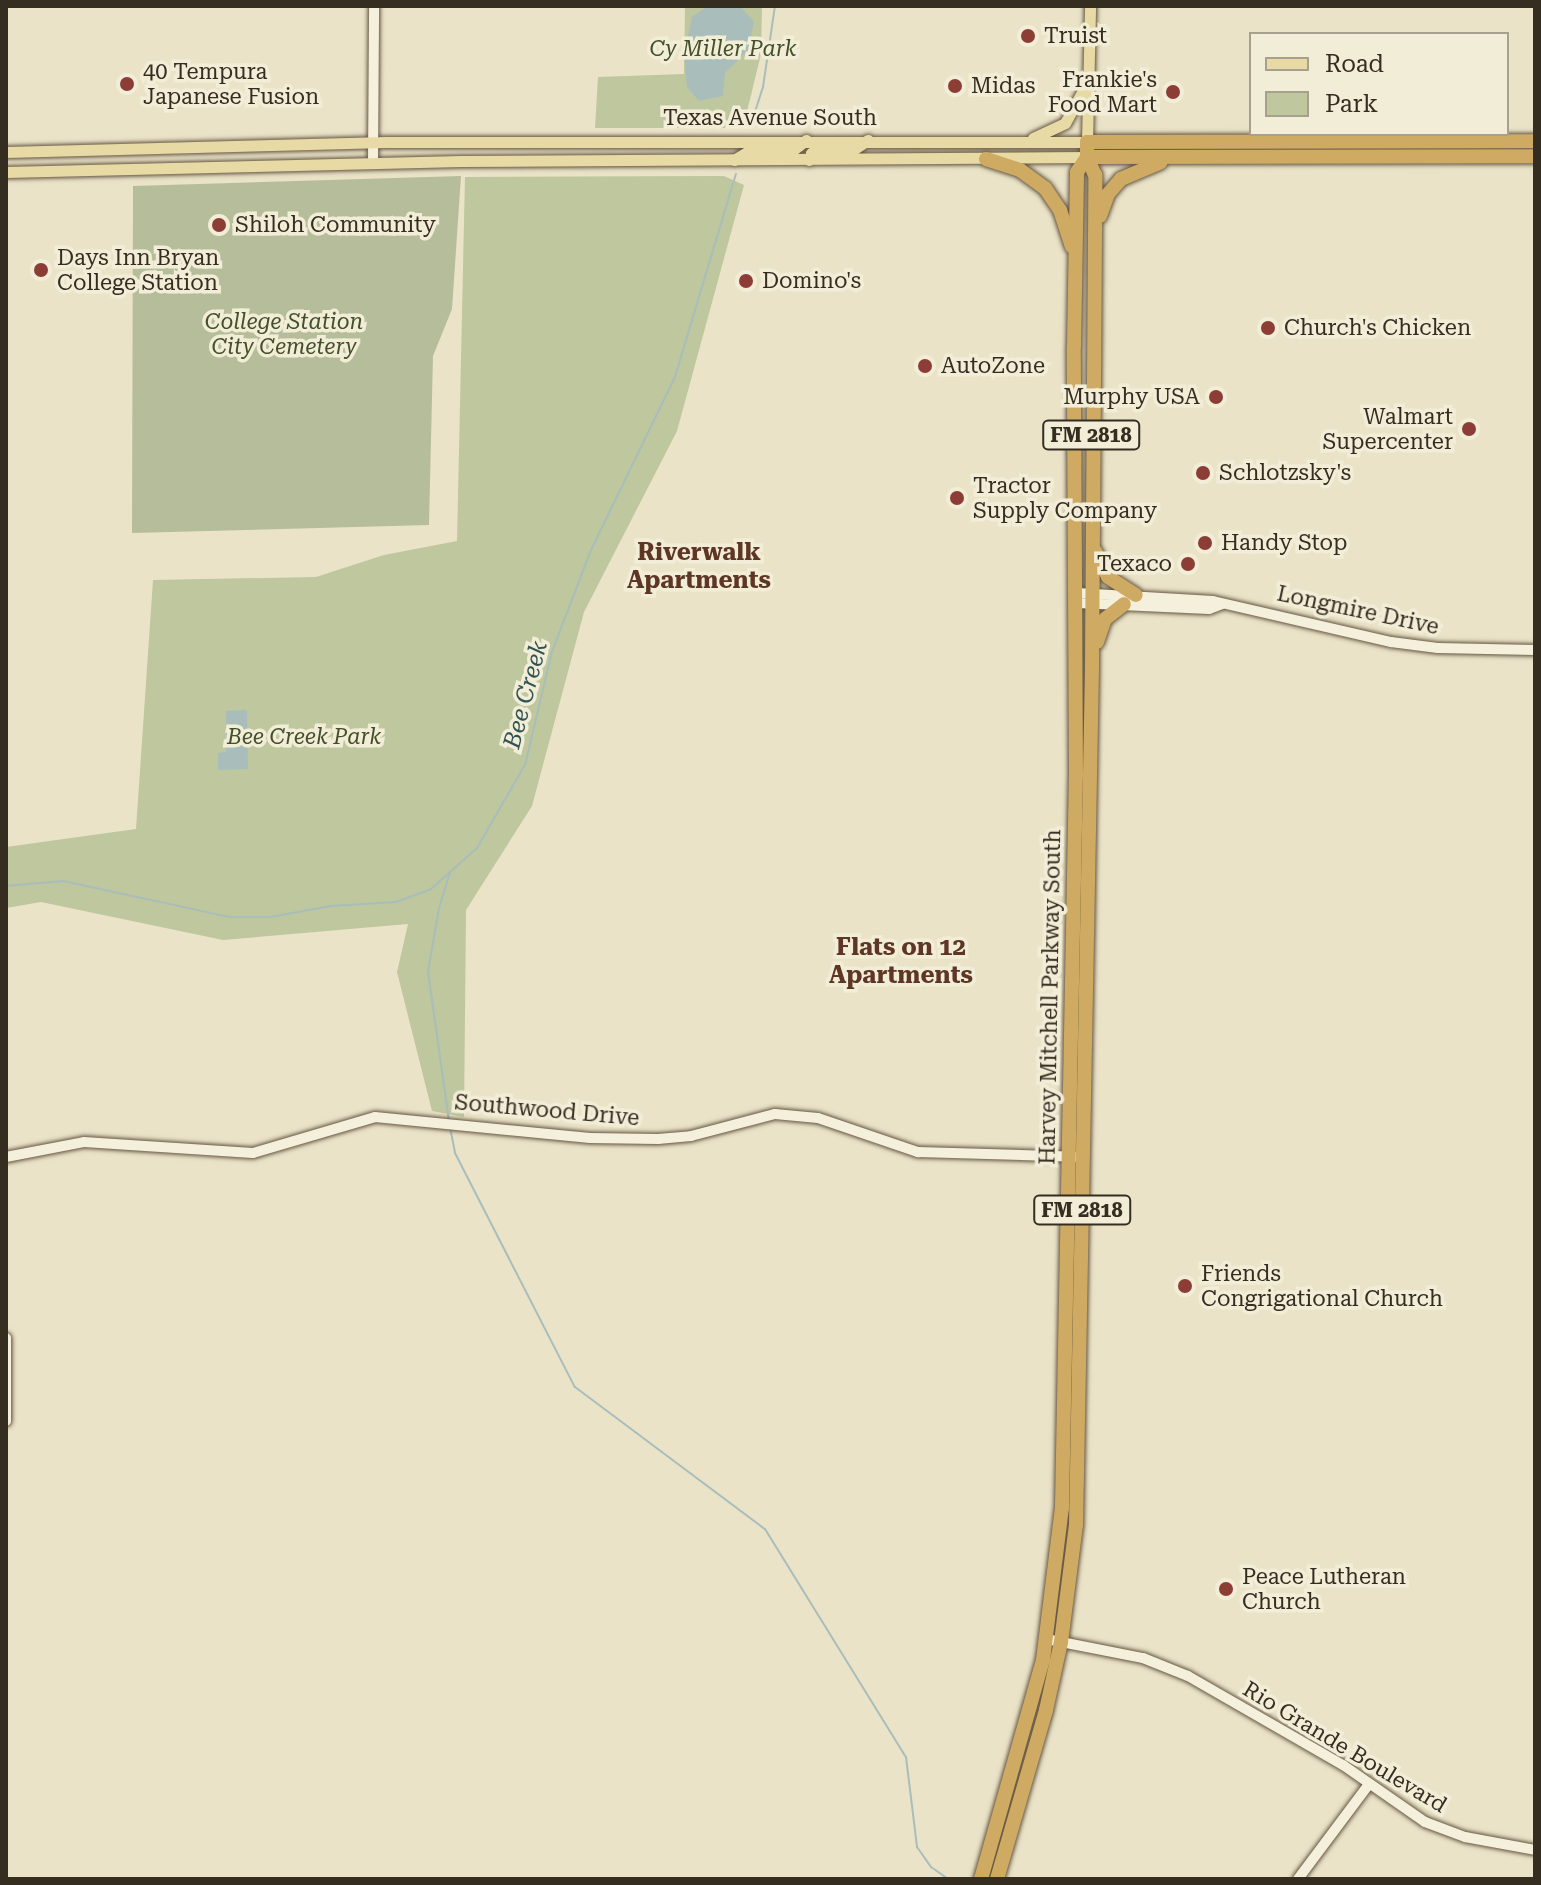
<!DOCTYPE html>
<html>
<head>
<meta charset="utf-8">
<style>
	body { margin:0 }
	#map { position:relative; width:1541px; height:1885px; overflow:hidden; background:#eae3c8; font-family:"Roboto Serif",serif }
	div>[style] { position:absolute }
	.green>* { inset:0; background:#bec79d }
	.cemetery>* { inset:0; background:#b6bd9b }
	.water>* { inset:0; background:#a9beba }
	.stream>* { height:2px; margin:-1px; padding:0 1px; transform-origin:1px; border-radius:1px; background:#a9beba }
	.roads { filter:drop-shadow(0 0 2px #665742) drop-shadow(0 0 2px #665742) }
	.secondary>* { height:10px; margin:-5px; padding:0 5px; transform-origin:5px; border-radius:5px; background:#f5f0db }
	.primary>* { height:11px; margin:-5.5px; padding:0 5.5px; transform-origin:5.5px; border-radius:5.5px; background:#e8daa5 }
	.highway>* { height:14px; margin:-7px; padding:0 7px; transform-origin:7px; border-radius:7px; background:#cfaa63 }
	.dots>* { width:22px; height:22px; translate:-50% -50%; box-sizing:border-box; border:4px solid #f2edd7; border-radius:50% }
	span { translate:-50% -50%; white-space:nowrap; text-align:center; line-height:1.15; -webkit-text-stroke:7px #f2edd7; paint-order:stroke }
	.shield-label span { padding:2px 6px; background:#f2edd7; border:2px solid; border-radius:6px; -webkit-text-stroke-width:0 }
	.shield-label { font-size:20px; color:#362d21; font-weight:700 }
	.poi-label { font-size:22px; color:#362d21 }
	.left { translate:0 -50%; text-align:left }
	.right { translate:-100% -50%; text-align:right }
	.park-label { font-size:22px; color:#43502a; font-style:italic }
	.street-label { font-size:22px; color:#362d21 }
	.neighbourhood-label { font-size:24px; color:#5e3625; font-weight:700 }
	.water-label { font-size:24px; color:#325354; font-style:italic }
	.frame { position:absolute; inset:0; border:8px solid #362d21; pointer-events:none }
	.legend { position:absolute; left:1249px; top:32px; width:260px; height:104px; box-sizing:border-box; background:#f2edd7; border:2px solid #a7a08e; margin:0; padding:10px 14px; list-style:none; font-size:24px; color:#362d21 }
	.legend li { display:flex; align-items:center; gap:16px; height:40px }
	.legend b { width:40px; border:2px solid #a7a08e }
</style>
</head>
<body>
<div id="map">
	<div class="green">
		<i style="clip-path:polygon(685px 6px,762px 6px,761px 54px,743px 128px,595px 128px,598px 77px,684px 74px)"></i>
		<i style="clip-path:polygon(724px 176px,744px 185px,677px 431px,584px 612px,532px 806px,466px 910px,464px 1117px,432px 1111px,397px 972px,408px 924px,223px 940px,41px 902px,6px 908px,6px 847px,136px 829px,153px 580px,316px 577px,384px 555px,457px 541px,465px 177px)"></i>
	</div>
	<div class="cemetery">
		<i style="clip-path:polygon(461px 176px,452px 309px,433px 356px,429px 525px,132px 533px,133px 186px)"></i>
	</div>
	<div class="water">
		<i style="clip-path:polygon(740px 6px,754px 22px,748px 50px,725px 73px,723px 96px,699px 101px,687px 87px,684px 55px,692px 17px,706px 7px)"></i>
		<i style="clip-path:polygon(247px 710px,248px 769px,218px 770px,218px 753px,226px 752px,226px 711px)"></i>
	</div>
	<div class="stream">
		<i style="left:751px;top:124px;width:39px;rotate:-72deg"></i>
		<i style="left:763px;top:87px;width:82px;rotate:-81.6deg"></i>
		<i style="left:6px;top:886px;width:57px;rotate:-5deg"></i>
		<i style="left:63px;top:881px;width:171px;rotate:12.2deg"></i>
		<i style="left:230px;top:917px;width:40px"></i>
		<i style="left:270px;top:917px;width:62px;rotate:-10.2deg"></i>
		<i style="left:331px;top:906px;width:65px;rotate:-3.5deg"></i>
		<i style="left:396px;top:902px;width:37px;rotate:-20deg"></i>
		<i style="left:431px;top:889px;width:62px;rotate:-41.7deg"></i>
		<i style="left:477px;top:848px;width:96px;rotate:-60deg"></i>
		<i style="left:525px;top:765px;width:116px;rotate:-76.6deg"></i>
		<i style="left:552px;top:652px;width:109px;rotate:-69.1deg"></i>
		<i style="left:591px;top:550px;width:192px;rotate:-64.1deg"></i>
		<i style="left:675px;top:377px;width:212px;rotate:-73.3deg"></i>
		<i style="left:449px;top:1121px;width:150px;rotate:-98deg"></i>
		<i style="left:428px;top:972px;width:65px;rotate:-80.2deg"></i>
		<i style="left:439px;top:908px;width:38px;rotate:-73deg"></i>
		<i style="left:450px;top:1127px;width:26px;rotate:79deg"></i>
		<i style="left:455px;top:1153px;width:263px;rotate:62.9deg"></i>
		<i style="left:575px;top:1387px;width:237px;rotate:36.8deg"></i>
		<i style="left:765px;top:1529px;width:268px;rotate:58.3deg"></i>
		<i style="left:906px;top:1757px;width:91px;rotate:83deg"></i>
		<i style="left:917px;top:1847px;width:24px;rotate:55deg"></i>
		<i style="left:931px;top:1867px;width:21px;rotate:35deg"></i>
	</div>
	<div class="roads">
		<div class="secondary">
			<i style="left:373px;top:163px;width:157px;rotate:-89.6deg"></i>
			<i style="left:1077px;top:593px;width:136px;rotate:3.4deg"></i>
			<i style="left:1213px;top:601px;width:183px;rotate:13deg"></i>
			<i style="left:1391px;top:642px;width:47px;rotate:7.3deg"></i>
			<i style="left:1438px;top:648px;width:97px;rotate:1.2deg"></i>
			<i style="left:1077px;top:603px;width:132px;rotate:2.6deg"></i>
			<i style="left:1209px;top:609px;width:14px;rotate:-21deg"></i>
			<i style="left:6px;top:1157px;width:79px;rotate:-10.9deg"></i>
			<i style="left:84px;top:1142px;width:169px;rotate:3.7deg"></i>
			<i style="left:253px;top:1153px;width:127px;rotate:-16.4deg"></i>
			<i style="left:375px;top:1117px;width:216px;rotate:5.6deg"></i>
			<i style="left:590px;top:1138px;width:68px;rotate:0.8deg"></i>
			<i style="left:658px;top:1139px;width:33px;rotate:-5deg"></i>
			<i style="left:691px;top:1136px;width:87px;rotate:-14.7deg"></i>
			<i style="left:775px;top:1114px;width:43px;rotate:5.3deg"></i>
			<i style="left:818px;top:1118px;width:106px;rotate:18.8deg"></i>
			<i style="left:918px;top:1152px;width:166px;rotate:1.7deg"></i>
			<i style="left:6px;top:1338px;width:83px;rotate:90deg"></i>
			<i style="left:1046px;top:1639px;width:99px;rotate:11.1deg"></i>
			<i style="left:1143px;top:1658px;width:48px;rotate:21.8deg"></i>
			<i style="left:1188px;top:1676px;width:179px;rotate:29.9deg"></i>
			<i style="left:1343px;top:1765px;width:100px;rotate:34.8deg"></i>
			<i style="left:1425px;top:1822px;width:43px;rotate:20.6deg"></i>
			<i style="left:1465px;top:1837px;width:71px;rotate:10.5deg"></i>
			<i style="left:1298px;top:1879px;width:119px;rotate:-53.2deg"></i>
		</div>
		<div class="primary">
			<i style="left:1033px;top:138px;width:35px;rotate:-25deg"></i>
			<i style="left:1065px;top:123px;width:43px;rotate:-61.1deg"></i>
			<i style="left:6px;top:152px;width:380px;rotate:-1.5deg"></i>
			<i style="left:386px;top:142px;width:701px"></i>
			<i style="left:1087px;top:142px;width:136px;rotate:-88.7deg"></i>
			<i style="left:734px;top:160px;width:15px;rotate:-32deg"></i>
			<i style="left:747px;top:152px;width:45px;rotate:-1.3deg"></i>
			<i style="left:792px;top:151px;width:18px;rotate:-38deg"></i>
			<i style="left:809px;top:160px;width:7px;rotate:-74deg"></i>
			<i style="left:811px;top:153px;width:9px;rotate:-21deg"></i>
			<i style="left:819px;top:150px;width:34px"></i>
			<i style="left:853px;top:150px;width:18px;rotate:-34deg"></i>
			<i style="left:6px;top:172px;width:455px;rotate:-1.4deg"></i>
			<i style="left:461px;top:161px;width:626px;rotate:-0.37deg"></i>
		</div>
		<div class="highway">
			<i style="left:1087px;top:157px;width:448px;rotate:-0.1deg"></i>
			<i style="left:986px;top:159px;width:36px;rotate:18deg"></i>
			<i style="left:1020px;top:170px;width:31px;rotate:36deg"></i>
			<i style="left:1045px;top:188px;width:27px;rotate:56deg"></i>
			<i style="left:1060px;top:210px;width:38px;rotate:72deg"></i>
			<i style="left:1100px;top:216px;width:23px;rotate:-70deg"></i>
			<i style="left:1108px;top:194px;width:20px;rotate:-49deg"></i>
			<i style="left:1121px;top:179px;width:43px;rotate:-23deg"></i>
			<i style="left:1095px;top:551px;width:29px;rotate:63deg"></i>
			<i style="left:1108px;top:577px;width:33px;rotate:33deg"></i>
			<i style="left:1097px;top:642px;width:24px;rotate:-71deg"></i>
			<i style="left:1105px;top:619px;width:24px;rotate:-38deg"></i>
			<i style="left:981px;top:1879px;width:228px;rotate:-74.2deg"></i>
			<i style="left:1043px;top:1660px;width:153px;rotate:-82.9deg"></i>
			<i style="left:1062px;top:1508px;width:733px;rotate:-88.91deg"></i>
			<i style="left:1076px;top:775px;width:429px;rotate:-90.3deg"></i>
			<i style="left:1074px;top:346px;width:174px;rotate:-89deg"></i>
			<i style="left:1077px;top:172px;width:18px;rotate:-56deg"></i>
			<i style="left:997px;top:1879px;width:176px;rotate:-73.8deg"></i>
			<i style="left:1046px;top:1710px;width:70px;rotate:-77.6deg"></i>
			<i style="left:1061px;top:1642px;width:118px;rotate:-82.7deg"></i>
			<i style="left:1076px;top:1525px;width:859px;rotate:-88.93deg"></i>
			<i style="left:1092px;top:666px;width:491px;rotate:-89.6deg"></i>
			<i style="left:1095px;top:175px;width:20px;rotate:-114deg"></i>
			<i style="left:1087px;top:157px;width:15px;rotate:-90deg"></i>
			<i style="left:1087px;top:142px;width:448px;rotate:-0.1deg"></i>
		</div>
	</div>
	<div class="dots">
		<i style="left:1028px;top:36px;background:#8c3d36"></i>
		<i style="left:127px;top:84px;background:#8c3d36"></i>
		<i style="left:955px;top:86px;background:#8c3d36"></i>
		<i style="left:1173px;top:92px;background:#8c3d36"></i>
		<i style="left:219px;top:225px;background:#8c3d36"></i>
		<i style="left:41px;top:270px;background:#8c3d36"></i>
		<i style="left:746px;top:281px;background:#8c3d36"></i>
		<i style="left:1268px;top:328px;background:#8c3d36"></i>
		<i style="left:925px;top:366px;background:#8c3d36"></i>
		<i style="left:1216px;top:397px;background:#8c3d36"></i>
		<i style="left:1469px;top:429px;background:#8c3d36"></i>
		<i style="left:1203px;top:473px;background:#8c3d36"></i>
		<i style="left:957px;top:498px;background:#8c3d36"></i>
		<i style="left:1205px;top:543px;background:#8c3d36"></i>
		<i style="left:1188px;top:564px;background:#8c3d36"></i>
		<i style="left:1185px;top:1286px;background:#8c3d36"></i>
		<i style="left:1226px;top:1589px;background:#8c3d36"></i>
	</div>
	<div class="shield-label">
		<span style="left:1091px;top:435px">FM 2818</span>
		<span style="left:1082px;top:1210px">FM 2818</span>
	</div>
	<div class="poi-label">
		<span class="left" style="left:1044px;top:36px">Truist</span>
		<span class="left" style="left:143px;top:84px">40 Tempura<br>Japanese Fusion</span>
		<span class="right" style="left:1157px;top:92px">Frankie's<br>Food Mart</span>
		<span class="left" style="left:971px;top:86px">Midas</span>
		<span class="left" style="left:235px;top:225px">Shiloh Community</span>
		<span class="left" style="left:57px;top:270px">Days Inn Bryan<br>College Station</span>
		<span class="left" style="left:762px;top:281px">Domino's</span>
		<span class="left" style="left:1284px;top:328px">Church's Chicken</span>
		<span class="left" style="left:941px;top:366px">AutoZone</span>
		<span class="right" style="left:1200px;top:397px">Murphy USA</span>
		<span class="right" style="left:1453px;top:429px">Walmart<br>Supercenter</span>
		<span class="left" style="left:1219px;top:473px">Schlotzsky's</span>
		<span class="left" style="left:973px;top:498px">Tractor<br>Supply Company</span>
		<span class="left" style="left:1221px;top:543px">Handy Stop</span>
		<span class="right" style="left:1172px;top:564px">Texaco</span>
		<span class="left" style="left:1201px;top:1286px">Friends<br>Congrigational Church</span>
		<span class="left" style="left:1242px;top:1589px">Peace Lutheran<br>Church</span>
	</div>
	<div class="park-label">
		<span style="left:723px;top:49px">Cy Miller Park</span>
		<span style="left:284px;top:334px">College Station<br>City Cemetery</span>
		<span style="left:304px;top:737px">Bee Creek Park</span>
	</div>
	<div class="street-label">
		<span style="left:770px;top:118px">Texas Avenue South</span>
		<span style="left:1358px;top:610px;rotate:12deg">Longmire Drive</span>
		<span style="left:1050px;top:997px;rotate:-89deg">Harvey Mitchell Parkway South</span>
		<span style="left:547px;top:1110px;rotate:5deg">Southwood Drive</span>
		<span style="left:1345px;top:1747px;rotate:31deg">Rio Grande Boulevard</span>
	</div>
	<div class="neighbourhood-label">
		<span style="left:699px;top:567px">Riverwalk<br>Apartments</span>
		<span style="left:901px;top:962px">Flats on 12<br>Apartments</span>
	</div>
	<div class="water-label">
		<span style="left:526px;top:695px;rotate:-75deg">Bee Creek</span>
	</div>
	<div class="frame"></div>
	<ul class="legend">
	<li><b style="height:10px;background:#e8daa5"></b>Road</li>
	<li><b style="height:22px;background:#bec79d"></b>Park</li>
	</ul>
</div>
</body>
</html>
